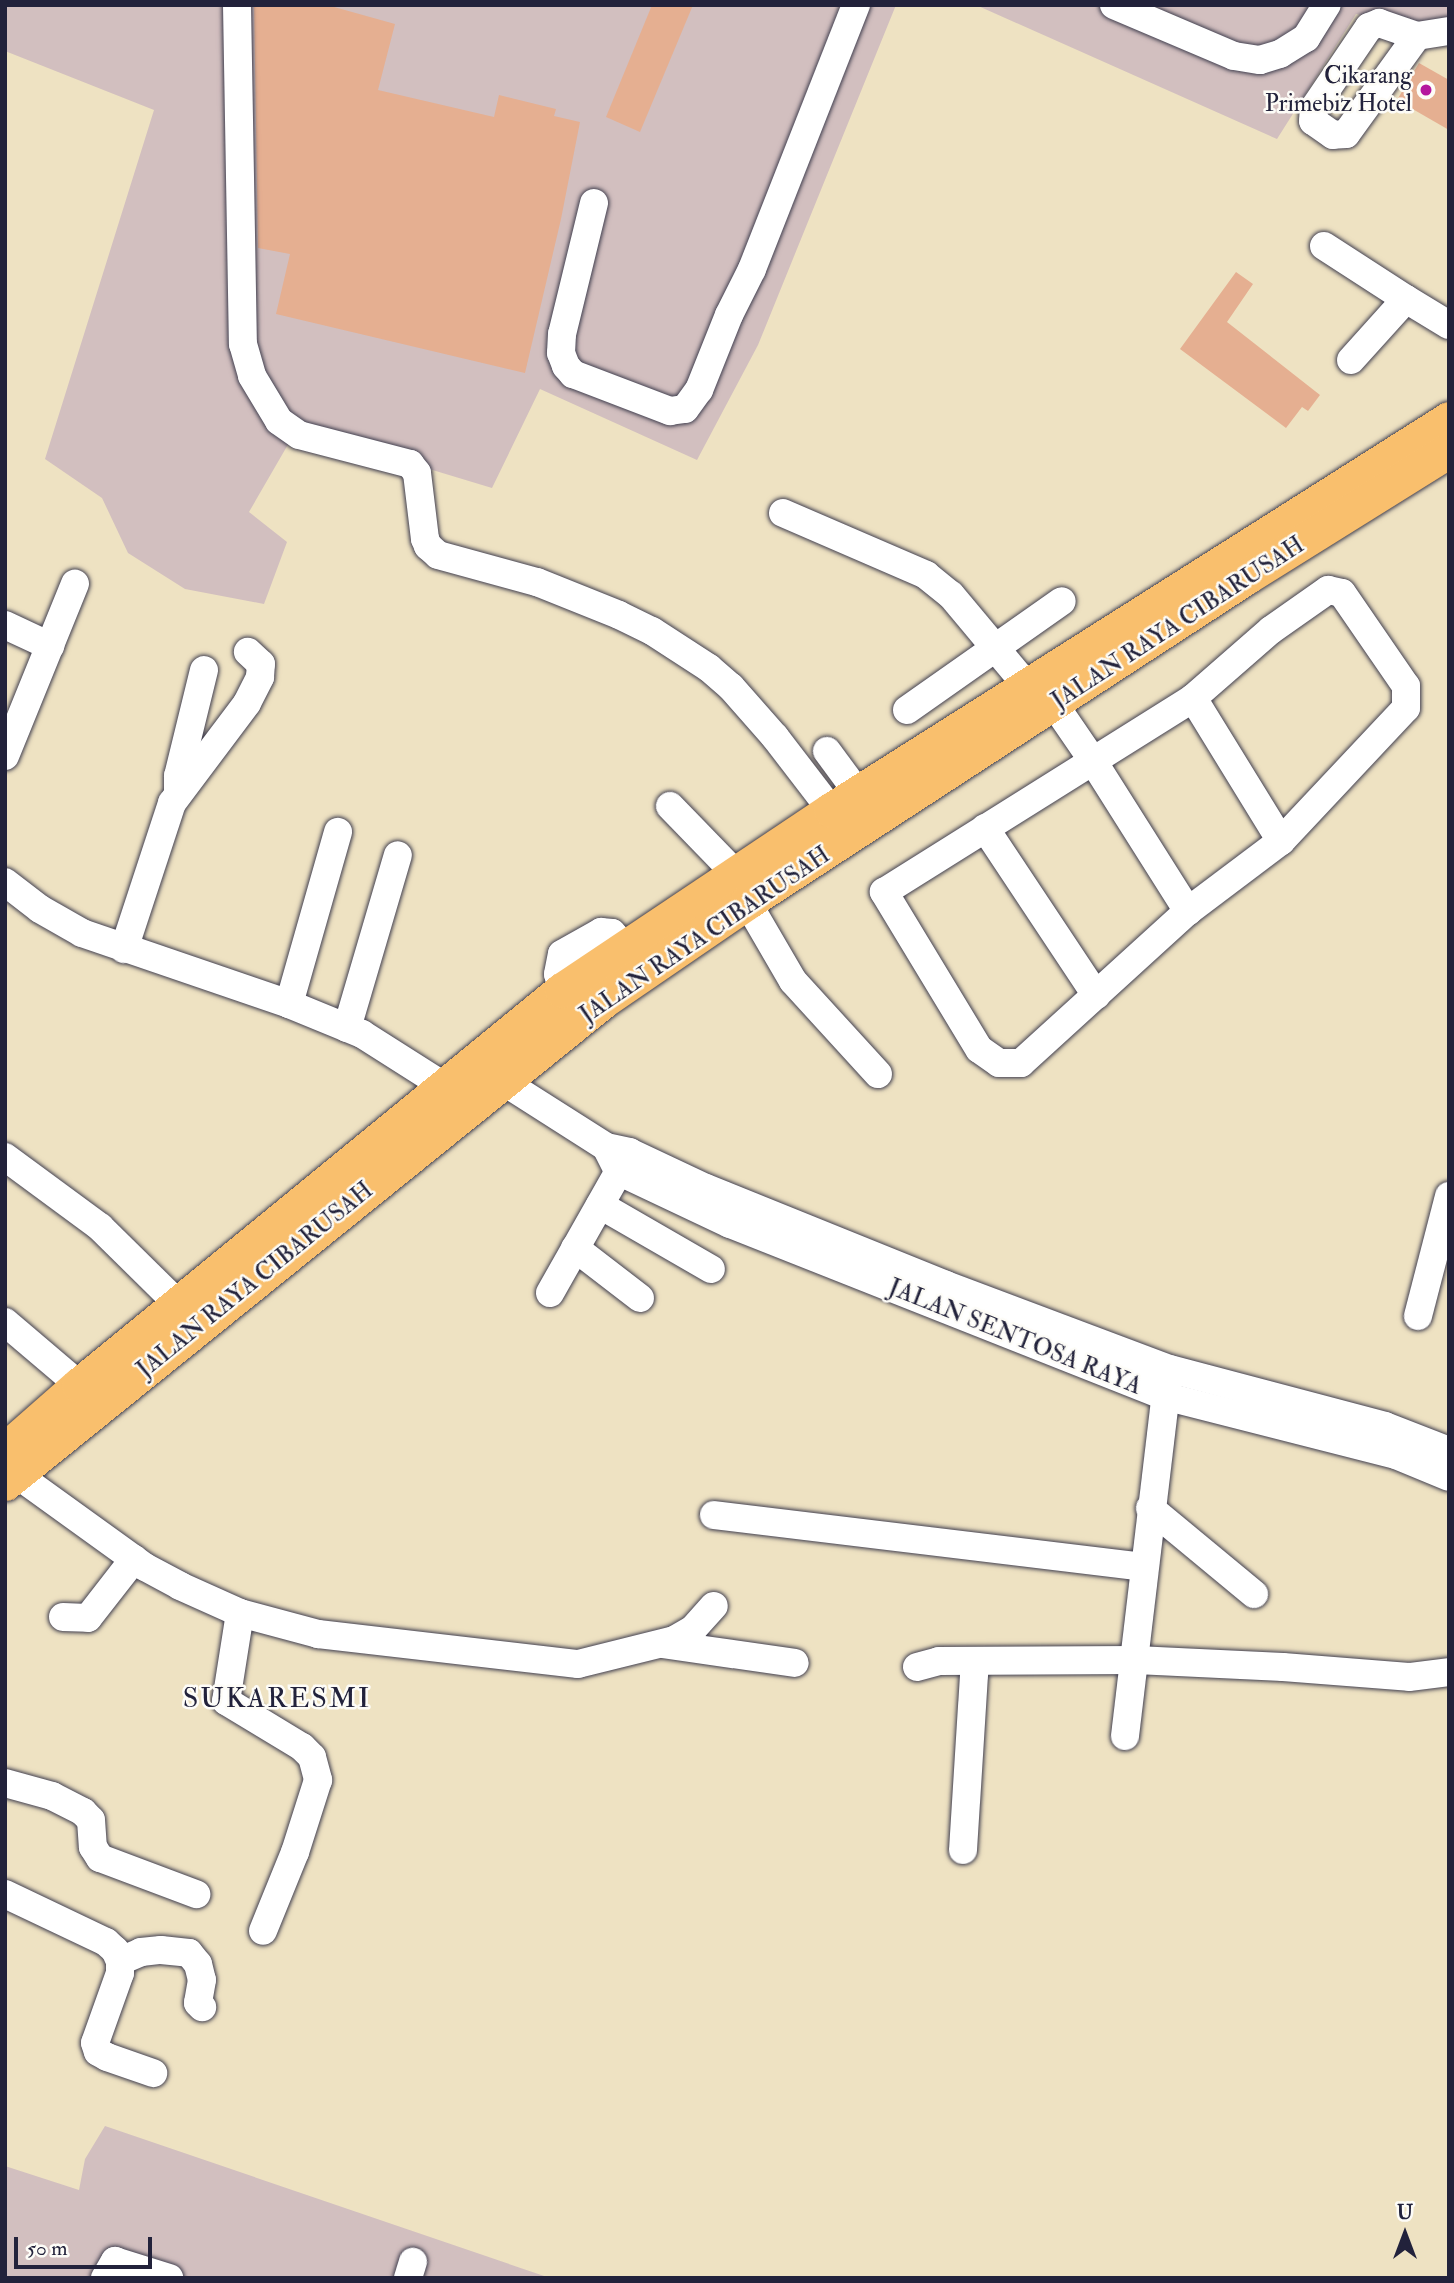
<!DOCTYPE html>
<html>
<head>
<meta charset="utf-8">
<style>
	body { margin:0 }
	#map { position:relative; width:1454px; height:2283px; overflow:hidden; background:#eee2c2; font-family:"IM FELL Double Pica",serif }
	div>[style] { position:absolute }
	.industrial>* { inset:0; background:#d2bfbf }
	.building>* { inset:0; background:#e5af91 }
	.roads { filter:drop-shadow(0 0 2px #413f4f) drop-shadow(0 0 2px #413f4f) }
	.minor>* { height:28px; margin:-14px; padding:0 14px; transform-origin:14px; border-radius:14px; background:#fff }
	.major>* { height:35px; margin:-17.5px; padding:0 17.5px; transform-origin:17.5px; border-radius:17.5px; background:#f9bf6d }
	.dots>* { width:19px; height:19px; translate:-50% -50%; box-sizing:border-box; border:4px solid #fdfcf7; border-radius:50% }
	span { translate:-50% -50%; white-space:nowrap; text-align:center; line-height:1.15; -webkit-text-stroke:5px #fdfcf7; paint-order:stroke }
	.poi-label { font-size:24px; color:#22223b }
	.right { translate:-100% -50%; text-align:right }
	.street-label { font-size:24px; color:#22223b }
	.quarter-label { font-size:28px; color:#22223b; letter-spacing:2px }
	.frame { position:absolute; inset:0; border:7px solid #22223b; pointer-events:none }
	.north { position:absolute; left:1370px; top:2199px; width:70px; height:70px; -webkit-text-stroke:5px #fdfcf7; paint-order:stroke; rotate:0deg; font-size:19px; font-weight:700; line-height:28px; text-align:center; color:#22223b }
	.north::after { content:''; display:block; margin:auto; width:24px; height:32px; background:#22223b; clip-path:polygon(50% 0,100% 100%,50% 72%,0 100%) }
	.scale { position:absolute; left:14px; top:2237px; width:138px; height:32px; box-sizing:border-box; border:4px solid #22223b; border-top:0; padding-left:9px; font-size:21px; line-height:24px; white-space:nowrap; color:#22223b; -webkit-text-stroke:5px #fdfcf7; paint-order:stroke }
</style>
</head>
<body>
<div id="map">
	<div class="industrial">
		<i style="clip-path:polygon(5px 5px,896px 5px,758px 345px,697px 460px,540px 389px,492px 488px,297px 429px,249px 512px,287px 542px,264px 604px,185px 589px,128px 553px,102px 498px,45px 459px,154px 110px,5px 51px)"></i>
		<i style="clip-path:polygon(976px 5px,1449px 5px,1449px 24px,1440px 32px,1356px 14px,1277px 139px)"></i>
		<i style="clip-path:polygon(105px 2126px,550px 2278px,5px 2278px,5px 2166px,79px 2190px,85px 2159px)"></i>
	</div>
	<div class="building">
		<i style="clip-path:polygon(254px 5px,327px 5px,395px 24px,378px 90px,494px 117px,499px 95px,556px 109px,554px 116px,580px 122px,561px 219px,525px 373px,276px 314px,290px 254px,258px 248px)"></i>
		<i style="clip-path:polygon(652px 5px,693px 5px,640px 132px,606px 117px)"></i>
		<i style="clip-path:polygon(1419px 63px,1449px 80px,1449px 130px,1397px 100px)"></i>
		<i style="clip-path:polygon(1236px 272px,1253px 284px,1227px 322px,1320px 395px,1308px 411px,1302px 407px,1286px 428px,1180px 349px)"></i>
	</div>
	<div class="roads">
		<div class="minor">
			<i style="left:237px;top:5px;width:339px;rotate:89deg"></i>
			<i style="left:243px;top:344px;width:33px;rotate:74deg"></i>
			<i style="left:252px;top:376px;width:52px;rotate:59deg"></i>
			<i style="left:279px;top:421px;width:24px;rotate:35deg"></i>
			<i style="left:299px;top:435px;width:115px;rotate:14.6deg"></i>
			<i style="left:410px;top:464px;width:11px;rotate:52deg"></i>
			<i style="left:417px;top:473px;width:66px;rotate:83.1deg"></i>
			<i style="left:425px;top:539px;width:8px;rotate:67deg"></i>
			<i style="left:428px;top:546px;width:13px;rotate:42deg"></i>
			<i style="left:438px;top:555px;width:103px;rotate:15.3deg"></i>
			<i style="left:537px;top:582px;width:88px;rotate:21.9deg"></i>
			<i style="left:619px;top:615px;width:37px;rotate:26deg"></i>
			<i style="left:652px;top:631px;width:68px;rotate:33deg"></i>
			<i style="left:709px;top:668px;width:29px;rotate:41deg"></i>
			<i style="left:731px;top:687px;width:67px;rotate:48.7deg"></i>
			<i style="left:775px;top:737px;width:92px;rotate:52.5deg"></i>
			<i style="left:1114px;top:5px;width:130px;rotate:23deg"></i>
			<i style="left:1234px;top:56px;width:26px;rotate:9deg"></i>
			<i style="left:1260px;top:60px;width:21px;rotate:-17deg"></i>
			<i style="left:1280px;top:54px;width:31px;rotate:-32deg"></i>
			<i style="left:1306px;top:38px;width:39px;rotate:-58deg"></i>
			<i style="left:1417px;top:36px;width:121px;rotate:125.9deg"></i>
			<i style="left:1346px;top:134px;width:13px;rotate:176deg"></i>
			<i style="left:1333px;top:135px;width:24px;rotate:-145deg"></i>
			<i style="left:1313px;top:121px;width:13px;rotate:-86deg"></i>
			<i style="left:1314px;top:108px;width:98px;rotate:-55.8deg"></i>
			<i style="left:1369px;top:27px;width:11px;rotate:-22deg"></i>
			<i style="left:1379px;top:23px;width:40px;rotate:18.9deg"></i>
			<i style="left:1417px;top:36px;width:32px;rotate:-9deg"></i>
			<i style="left:594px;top:203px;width:135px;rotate:103.7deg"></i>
			<i style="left:562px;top:334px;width:19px;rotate:93deg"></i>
			<i style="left:561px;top:353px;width:14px;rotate:69deg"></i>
			<i style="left:566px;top:366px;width:11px;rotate:49deg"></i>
			<i style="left:573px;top:374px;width:104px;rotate:20.9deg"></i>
			<i style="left:670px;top:411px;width:15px;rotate:-8deg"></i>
			<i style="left:685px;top:409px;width:24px;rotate:-54deg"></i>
			<i style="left:699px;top:390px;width:81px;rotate:-68.2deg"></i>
			<i style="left:729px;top:315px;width:51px;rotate:-63.4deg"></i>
			<i style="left:752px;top:269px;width:284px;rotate:-68.5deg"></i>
			<i style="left:1324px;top:246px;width:98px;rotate:32.9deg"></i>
			<i style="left:1351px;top:360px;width:82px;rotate:-48deg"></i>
			<i style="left:1406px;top:299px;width:50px;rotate:31.2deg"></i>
			<i style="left:783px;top:513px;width:156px;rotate:23.4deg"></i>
			<i style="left:926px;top:575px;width:32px;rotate:39deg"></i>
			<i style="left:951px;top:595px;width:119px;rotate:50.1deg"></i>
			<i style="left:1328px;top:590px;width:14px;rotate:12deg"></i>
			<i style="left:1342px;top:593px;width:113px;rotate:55.5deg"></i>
			<i style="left:1406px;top:686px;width:22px;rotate:90deg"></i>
			<i style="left:1406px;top:708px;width:183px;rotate:133.2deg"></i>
			<i style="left:1281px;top:841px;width:116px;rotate:143deg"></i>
			<i style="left:1188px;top:911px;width:226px;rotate:137.7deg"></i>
			<i style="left:1021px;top:1063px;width:22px;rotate:180deg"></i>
			<i style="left:999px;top:1063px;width:24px;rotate:-145deg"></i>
			<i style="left:979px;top:1049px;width:184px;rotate:-121.2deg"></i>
			<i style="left:884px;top:892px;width:365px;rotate:-32.1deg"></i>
			<i style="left:1193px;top:698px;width:103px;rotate:-41.1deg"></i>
			<i style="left:1271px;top:630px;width:70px;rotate:-35.1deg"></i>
			<i style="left:5px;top:625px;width:50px;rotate:25deg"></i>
			<i style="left:1193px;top:698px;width:168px;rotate:58.4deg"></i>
			<i style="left:1054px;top:704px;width:69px;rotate:55.6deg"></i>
			<i style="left:1093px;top:761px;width:178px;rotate:57.7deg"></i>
			<i style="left:907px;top:710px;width:189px;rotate:-35.1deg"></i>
			<i style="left:827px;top:751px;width:52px;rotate:53.6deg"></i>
			<i style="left:5px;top:756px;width:186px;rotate:-67.9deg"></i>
			<i style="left:178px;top:794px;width:18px;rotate:-90deg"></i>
			<i style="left:178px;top:776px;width:109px;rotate:-76.2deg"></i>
			<i style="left:670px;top:806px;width:95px;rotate:45.9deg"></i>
			<i style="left:985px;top:828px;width:201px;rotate:56.4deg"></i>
			<i style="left:5px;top:882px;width:44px;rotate:37.6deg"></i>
			<i style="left:40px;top:909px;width:48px;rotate:29.7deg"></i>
			<i style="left:82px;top:933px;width:219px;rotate:18.9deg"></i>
			<i style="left:289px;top:1004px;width:79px;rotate:22.3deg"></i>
			<i style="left:362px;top:1034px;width:97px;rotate:32.4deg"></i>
			<i style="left:747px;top:902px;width:91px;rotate:59.8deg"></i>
			<i style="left:793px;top:981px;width:126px;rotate:47.6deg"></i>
			<i style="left:124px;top:949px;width:154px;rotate:-71.8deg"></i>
			<i style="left:172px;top:803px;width:125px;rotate:-53.1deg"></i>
			<i style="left:247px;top:703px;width:29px;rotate:-63deg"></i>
			<i style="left:260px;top:677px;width:13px;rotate:-86deg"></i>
			<i style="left:261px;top:664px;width:18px;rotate:-137deg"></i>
			<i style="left:562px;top:990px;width:16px;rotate:-104deg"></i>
			<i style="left:558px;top:974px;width:20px;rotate:-79deg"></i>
			<i style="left:562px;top:954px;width:45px;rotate:-29.4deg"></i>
			<i style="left:601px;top:932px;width:11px;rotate:5deg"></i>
			<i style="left:612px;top:933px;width:21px;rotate:47deg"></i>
			<i style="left:289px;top:1004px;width:179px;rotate:-74.1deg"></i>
			<i style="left:347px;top:1028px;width:180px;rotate:-73.6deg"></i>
			<i style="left:501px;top:1080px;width:125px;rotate:32.5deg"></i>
			<i style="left:606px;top:1147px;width:24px;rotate:12deg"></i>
			<i style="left:629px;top:1152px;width:85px;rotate:25.1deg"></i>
			<i style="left:706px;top:1188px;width:259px;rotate:22deg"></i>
			<i style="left:946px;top:1285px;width:239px;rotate:20.6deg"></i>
			<i style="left:1170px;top:1369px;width:222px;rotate:14.8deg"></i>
			<i style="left:1385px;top:1426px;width:69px;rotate:21.3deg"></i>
			<i style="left:606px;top:1147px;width:27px;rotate:63deg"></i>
			<i style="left:618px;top:1171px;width:124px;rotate:25.3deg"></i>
			<i style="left:730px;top:1224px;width:467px;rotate:21.6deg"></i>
			<i style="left:1164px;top:1396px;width:239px;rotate:14.3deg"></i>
			<i style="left:1396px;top:1455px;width:57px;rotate:22.5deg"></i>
			<i style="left:5px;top:1157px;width:118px;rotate:36.4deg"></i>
			<i style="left:100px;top:1227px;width:111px;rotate:44.6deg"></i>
			<i style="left:600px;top:1205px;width:128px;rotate:30deg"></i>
			<i style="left:575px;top:1248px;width:82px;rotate:37.6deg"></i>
			<i style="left:550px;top:1293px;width:159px;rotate:-60.5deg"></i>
			<i style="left:1418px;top:1316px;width:124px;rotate:-75.5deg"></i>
			<i style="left:5px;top:1322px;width:97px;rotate:40.4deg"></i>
			<i style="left:16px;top:1474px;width:159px;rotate:35.8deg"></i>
			<i style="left:145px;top:1567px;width:40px;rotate:28deg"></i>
			<i style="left:180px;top:1586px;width:66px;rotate:24.2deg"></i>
			<i style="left:240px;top:1613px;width:81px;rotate:15.1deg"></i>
			<i style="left:318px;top:1634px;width:262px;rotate:6.6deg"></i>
			<i style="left:578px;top:1664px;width:99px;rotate:-14deg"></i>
			<i style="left:674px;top:1640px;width:22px;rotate:-30deg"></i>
			<i style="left:693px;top:1629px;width:31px;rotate:-48deg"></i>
			<i style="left:1150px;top:1508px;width:135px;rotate:39.6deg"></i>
			<i style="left:714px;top:1515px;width:433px;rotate:6.9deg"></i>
			<i style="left:240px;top:1613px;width:89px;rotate:99deg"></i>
			<i style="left:226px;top:1701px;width:89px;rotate:31.2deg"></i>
			<i style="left:302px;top:1747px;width:14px;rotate:45deg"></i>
			<i style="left:312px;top:1757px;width:24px;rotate:75deg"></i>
			<i style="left:318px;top:1780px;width:76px;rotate:107.7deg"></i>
			<i style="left:295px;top:1852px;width:85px;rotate:112.1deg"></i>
			<i style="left:63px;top:1617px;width:25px;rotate:2deg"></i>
			<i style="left:88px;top:1618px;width:75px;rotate:-52.1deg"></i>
			<i style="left:662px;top:1644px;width:134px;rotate:8.1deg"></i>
			<i style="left:917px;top:1667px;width:23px;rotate:-15deg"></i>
			<i style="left:939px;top:1661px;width:197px;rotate:-0.3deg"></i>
			<i style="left:1136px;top:1660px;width:147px;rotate:2.7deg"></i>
			<i style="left:1283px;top:1667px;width:126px;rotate:4.5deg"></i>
			<i style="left:1409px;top:1677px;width:40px;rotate:-7.1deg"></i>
			<i style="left:1125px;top:1736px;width:361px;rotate:-83.2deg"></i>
			<i style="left:5px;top:1783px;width:49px;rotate:15.5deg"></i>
			<i style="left:52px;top:1796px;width:35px;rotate:27deg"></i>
			<i style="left:83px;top:1812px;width:11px;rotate:45deg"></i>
			<i style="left:91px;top:1820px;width:27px;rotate:86deg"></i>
			<i style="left:93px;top:1847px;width:13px;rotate:58deg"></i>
			<i style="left:100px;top:1858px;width:103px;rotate:20.6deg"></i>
			<i style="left:963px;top:1850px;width:189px;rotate:-86.4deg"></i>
			<i style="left:5px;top:1894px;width:112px;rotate:25.4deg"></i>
			<i style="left:106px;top:1942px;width:12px;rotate:42deg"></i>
			<i style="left:115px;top:1950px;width:12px;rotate:66deg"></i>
			<i style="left:120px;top:1961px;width:12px;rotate:90deg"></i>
			<i style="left:120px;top:1973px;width:74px;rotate:109.7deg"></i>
			<i style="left:95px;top:2043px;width:9px;rotate:72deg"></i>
			<i style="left:98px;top:2052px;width:10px;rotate:29deg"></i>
			<i style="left:107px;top:2057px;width:49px;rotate:19.2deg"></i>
			<i style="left:120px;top:1961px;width:23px;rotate:-23deg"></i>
			<i style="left:141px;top:1952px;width:20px;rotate:-6deg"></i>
			<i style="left:161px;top:1950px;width:28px;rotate:6deg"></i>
			<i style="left:189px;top:1953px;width:14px;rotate:51deg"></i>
			<i style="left:198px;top:1964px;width:16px;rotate:76deg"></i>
			<i style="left:202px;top:1980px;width:23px;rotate:100deg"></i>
			<i style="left:198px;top:2003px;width:6px;rotate:45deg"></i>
			<i style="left:105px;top:2278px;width:20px;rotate:-60deg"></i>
			<i style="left:115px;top:2261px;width:57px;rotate:17.5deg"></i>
			<i style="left:408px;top:2278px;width:17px;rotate:-73deg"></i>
		</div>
		<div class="major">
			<i style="left:5px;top:1450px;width:98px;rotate:-41.3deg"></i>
			<i style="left:79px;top:1385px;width:624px;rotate:-39.28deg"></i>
			<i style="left:562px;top:990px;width:324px;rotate:-33.8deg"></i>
			<i style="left:831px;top:810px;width:731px;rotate:-32.32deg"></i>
			<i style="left:5px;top:1483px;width:769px;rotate:-38.88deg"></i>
			<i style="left:604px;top:1000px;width:173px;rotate:-34.4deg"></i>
			<i style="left:747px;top:902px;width:596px;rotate:-33.08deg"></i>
			<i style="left:1246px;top:577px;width:239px;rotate:-32deg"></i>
		</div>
	</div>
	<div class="dots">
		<i style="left:1426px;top:90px;background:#b5179e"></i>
	</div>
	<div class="poi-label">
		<span class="right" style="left:1412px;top:90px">Cikarang<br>Primebiz Hotel</span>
	</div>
	<div class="street-label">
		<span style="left:1178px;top:623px;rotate:-33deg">JALAN RAYA CIBARUSAH</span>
		<span style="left:705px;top:935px;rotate:-34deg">JALAN RAYA CIBARUSAH</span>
		<span style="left:255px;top:1280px;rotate:-39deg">JALAN RAYA CIBARUSAH</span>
		<span style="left:1015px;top:1337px;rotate:22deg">JALAN SENTOSA RAYA</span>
	</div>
	<div class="quarter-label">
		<span style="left:277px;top:1699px">SUKARESMI</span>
	</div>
	<div class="frame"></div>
	<div class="north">U</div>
	<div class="scale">50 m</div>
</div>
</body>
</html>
